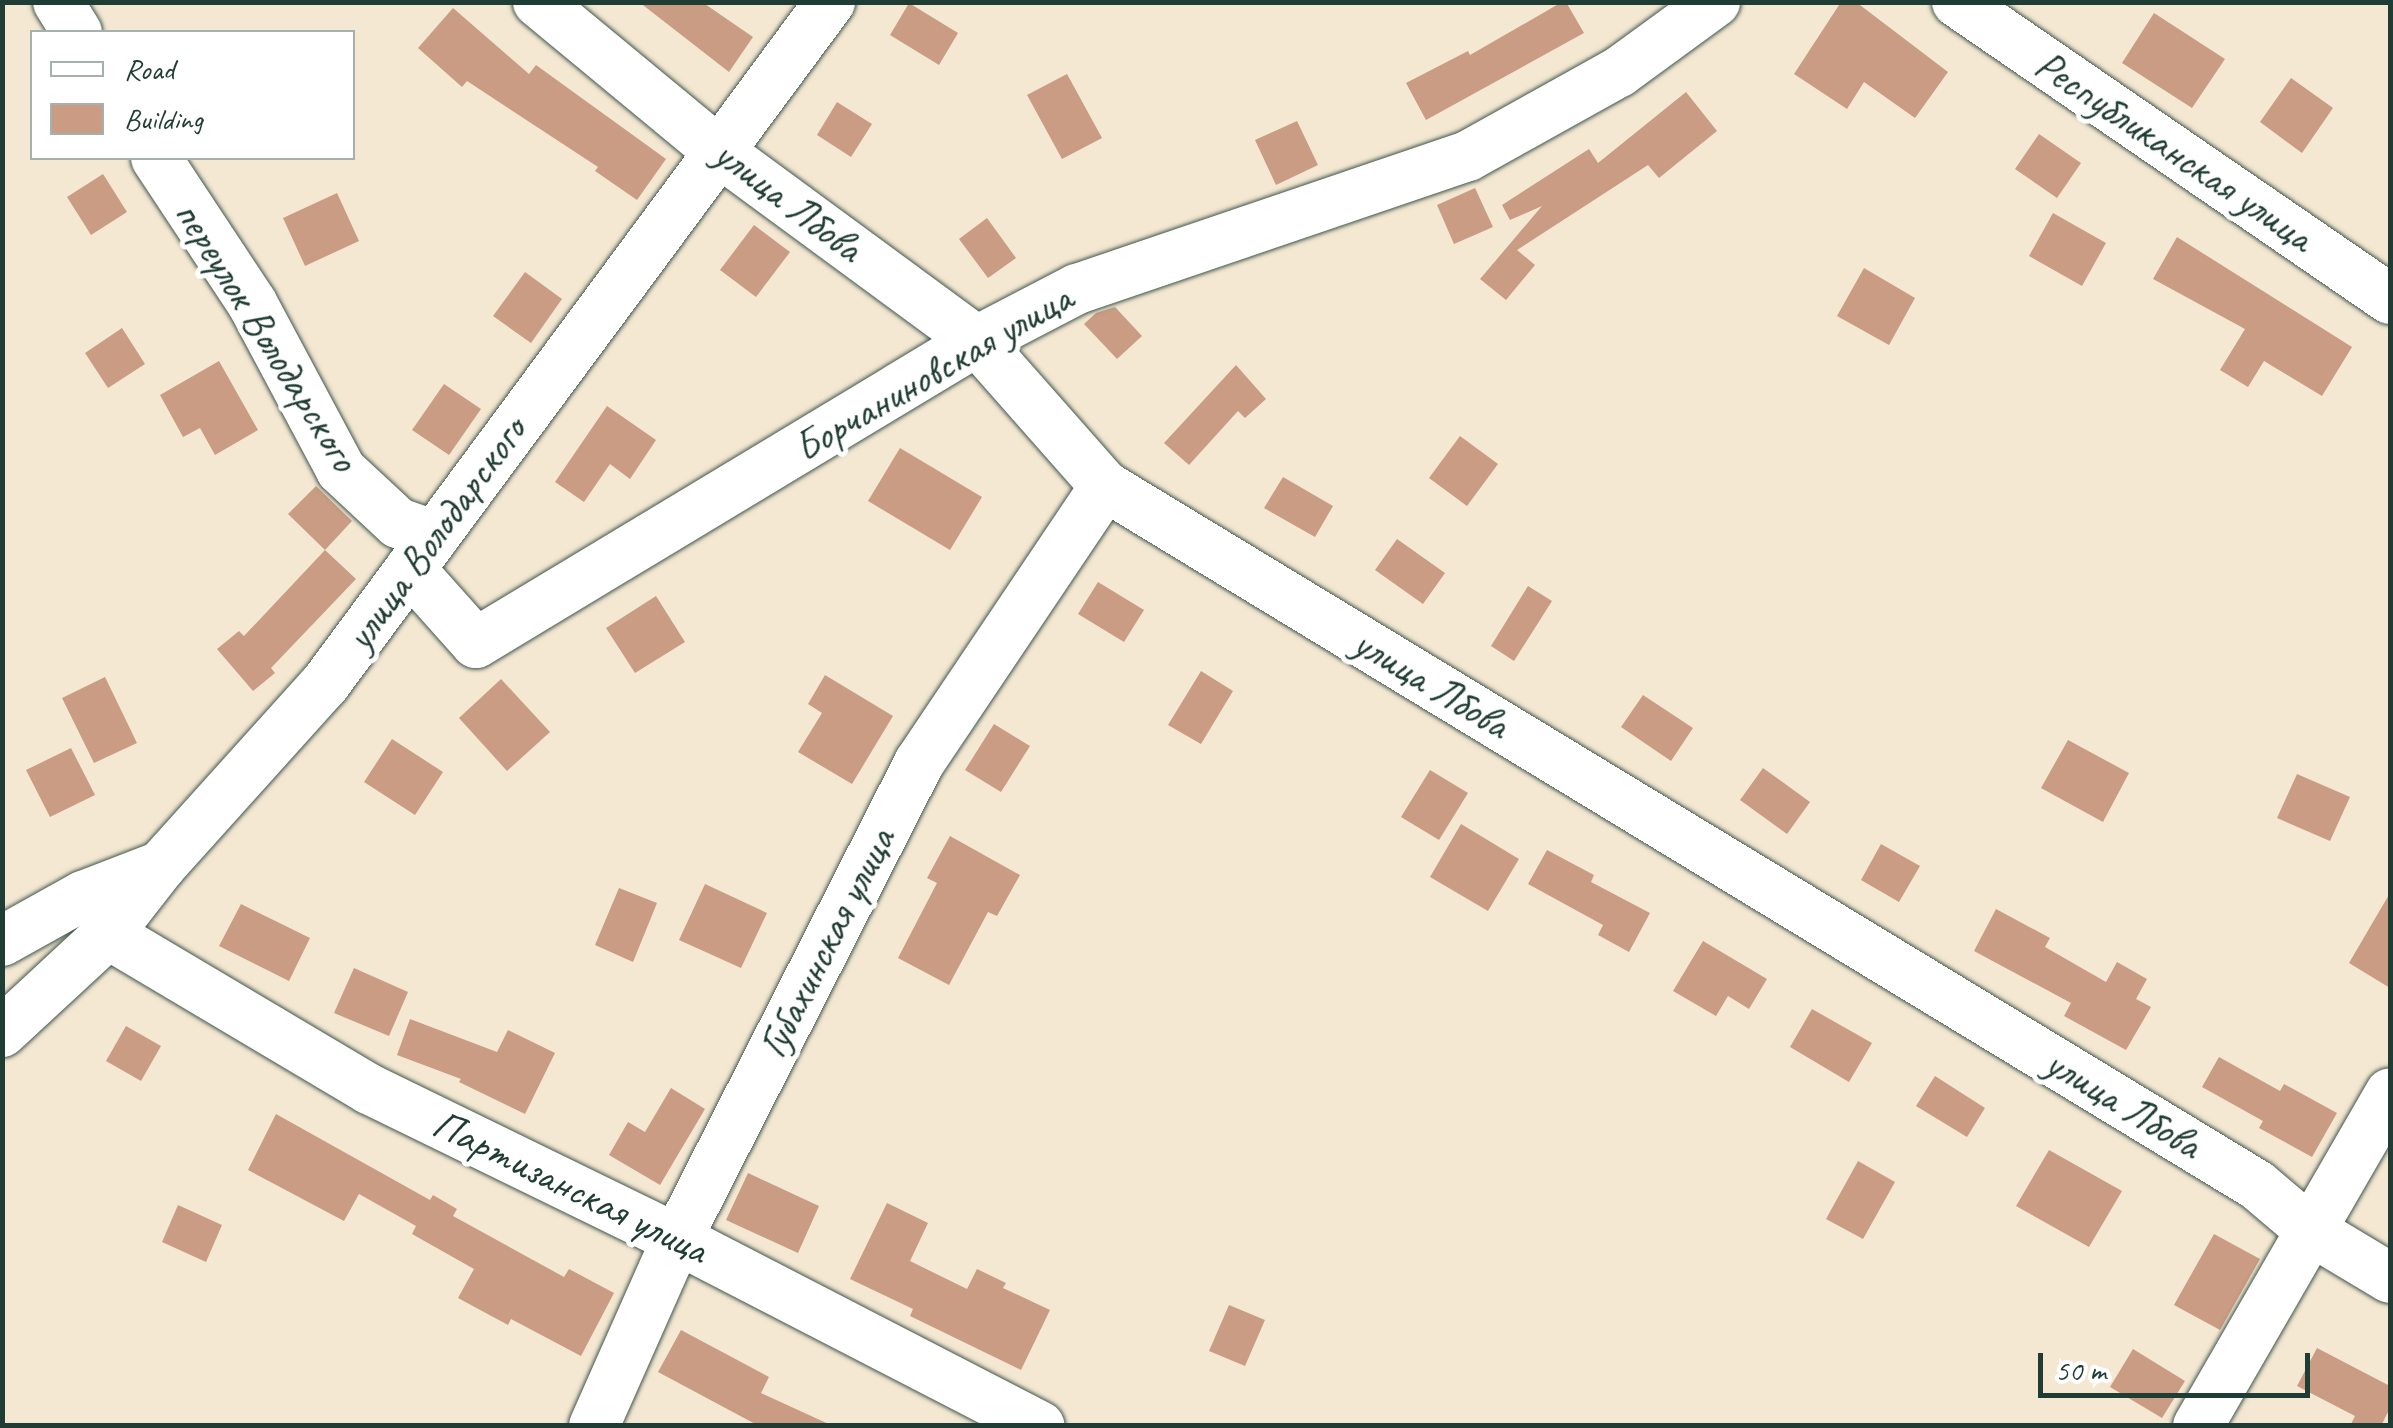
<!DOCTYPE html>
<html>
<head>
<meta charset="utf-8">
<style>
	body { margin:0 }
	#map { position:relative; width:2393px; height:1428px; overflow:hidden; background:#f5e8d2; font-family:Caveat,sans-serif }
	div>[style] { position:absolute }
	.building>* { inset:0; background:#c99c83 }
	.roads { filter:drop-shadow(0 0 2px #3f574c) drop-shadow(0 0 2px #3f574c) }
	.minor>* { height:50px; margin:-25px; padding:0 25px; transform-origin:25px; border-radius:25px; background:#fff }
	span { translate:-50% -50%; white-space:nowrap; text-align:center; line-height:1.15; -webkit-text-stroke:10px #fff; paint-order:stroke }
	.street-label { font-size:42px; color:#1f3d34 }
	.frame { position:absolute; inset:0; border:5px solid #1f3d34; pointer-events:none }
	.legend { position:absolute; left:30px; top:30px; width:325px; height:130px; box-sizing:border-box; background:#fff; border:2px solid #a5b1ae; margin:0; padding:12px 18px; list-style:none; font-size:30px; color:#1f3d34 }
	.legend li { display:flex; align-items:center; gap:20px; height:50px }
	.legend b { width:50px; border:2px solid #a5b1ae }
	.scale { position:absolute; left:2038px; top:1353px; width:272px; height:45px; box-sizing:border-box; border:5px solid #1f3d34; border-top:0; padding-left:12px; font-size:30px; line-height:35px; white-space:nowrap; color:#1f3d34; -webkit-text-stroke:8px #fff; paint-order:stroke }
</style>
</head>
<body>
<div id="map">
	<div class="building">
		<i style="clip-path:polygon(639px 2px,702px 2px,753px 37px,729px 72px)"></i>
		<i style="clip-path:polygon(1562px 2px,1566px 2px,1584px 33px,1426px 120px,1406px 83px,1468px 51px,1470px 55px)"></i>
		<i style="clip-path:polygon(1841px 2px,1856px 2px,1948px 72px,1915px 118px,1864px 82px,1847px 109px,1794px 74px)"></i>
		<i style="clip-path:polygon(909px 3px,958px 33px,939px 65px,890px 35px)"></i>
		<i style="clip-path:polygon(453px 8px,529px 74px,536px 65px,666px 159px,637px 200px,595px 171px,598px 167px,467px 81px,462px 87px,418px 48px)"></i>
		<i style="clip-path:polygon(2154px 13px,2225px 59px,2192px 108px,2122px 63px)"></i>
		<i style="clip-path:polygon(1067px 74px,1102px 138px,1062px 159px,1027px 95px)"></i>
		<i style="clip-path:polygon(2291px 78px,2333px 108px,2302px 153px,2260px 122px)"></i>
		<i style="clip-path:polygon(1686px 92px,1717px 131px,1659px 178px,1648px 165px,1517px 250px,1535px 265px,1506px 300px,1480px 279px,1542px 206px,1510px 220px,1502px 205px,1589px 149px,1598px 163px)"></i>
		<i style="clip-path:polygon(837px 102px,872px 124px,851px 157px,817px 135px)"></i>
		<i style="clip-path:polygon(1297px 121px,1318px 165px,1276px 185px,1255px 140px)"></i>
		<i style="clip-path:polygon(2039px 134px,2081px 163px,2057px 198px,2015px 169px)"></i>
		<i style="clip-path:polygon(103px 174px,127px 212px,91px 235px,67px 197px)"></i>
		<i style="clip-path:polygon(1475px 188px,1493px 227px,1454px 244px,1437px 205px)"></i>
		<i style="clip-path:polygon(337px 193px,359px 241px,305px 266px,283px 218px)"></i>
		<i style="clip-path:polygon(2053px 213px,2106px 243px,2082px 286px,2029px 256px)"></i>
		<i style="clip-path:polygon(987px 218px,1016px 258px,988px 278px,959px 239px)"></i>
		<i style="clip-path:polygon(754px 225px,790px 252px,756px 297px,720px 270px)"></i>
		<i style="clip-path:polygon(2177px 237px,2352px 347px,2322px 396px,2264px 361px,2248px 387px,2220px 370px,2245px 329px,2153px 279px)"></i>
		<i style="clip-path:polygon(1864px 268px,1915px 298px,1889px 345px,1837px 316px)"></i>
		<i style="clip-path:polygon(525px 272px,562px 299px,531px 343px,493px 316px)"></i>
		<i style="clip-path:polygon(1115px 307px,1142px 336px,1117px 359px,1084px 324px,1096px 313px)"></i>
		<i style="clip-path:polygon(122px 328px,145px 364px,108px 388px,85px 353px)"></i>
		<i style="clip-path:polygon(219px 361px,258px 430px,215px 455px,200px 428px,183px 437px,160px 395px)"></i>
		<i style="clip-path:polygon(1236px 365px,1266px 399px,1245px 418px,1238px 411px,1189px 465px,1164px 443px)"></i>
		<i style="clip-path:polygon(444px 384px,481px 409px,449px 455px,412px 430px)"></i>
		<i style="clip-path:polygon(607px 406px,656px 440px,630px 479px,610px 464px,584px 502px,555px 482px)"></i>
		<i style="clip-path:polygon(1460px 436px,1498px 464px,1467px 506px,1429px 478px)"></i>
		<i style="clip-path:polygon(900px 448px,982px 497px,950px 550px,868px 501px)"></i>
		<i style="clip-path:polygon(1283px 477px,1333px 506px,1315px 537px,1264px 508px)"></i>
		<i style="clip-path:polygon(316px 486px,352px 521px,325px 550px,288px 514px)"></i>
		<i style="clip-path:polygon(1397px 539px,1445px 573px,1423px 604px,1375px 570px)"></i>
		<i style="clip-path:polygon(325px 550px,356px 579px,271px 668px,275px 673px,253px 691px,217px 649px,239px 631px,244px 636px)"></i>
		<i style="clip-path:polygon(1098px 582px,1144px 610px,1124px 642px,1078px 614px)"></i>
		<i style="clip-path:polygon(1528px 586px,1552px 601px,1514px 661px,1491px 646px)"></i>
		<i style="clip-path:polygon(656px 596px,685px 642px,635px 673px,606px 628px)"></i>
		<i style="clip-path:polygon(1201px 671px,1233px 691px,1201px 744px,1168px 725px)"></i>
		<i style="clip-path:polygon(825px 675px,893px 716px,852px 784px,798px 752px,822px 713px,808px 704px)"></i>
		<i style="clip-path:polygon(105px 677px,137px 743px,94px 763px,62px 698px)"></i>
		<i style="clip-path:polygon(501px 679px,550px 732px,507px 771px,459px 718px)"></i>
		<i style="clip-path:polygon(1643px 695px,1693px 728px,1671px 761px,1621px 727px)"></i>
		<i style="clip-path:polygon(994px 724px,1030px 746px,1001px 792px,965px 770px)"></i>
		<i style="clip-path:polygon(392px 739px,443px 772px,415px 815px,364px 782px)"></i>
		<i style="clip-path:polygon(2068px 740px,2129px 773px,2103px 822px,2041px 788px)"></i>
		<i style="clip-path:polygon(71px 748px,95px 795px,50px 817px,26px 770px)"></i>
		<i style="clip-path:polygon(1763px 768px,1810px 802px,1787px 834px,1740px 800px)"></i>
		<i style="clip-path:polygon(1430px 770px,1468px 793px,1439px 840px,1401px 817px)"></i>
		<i style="clip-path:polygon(2297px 774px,2350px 797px,2330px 841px,2277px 818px)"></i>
		<i style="clip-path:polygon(1461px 824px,1519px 859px,1488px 911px,1430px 877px)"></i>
		<i style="clip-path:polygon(950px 836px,1020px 875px,997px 916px,988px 912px,949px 985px,898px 958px,937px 883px,927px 878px)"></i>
		<i style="clip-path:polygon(1881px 844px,1920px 866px,1899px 902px,1861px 880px)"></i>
		<i style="clip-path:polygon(1547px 850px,1594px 875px,1591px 882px,1650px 913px,1629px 952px,1598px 935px,1603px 925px,1528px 884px)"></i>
		<i style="clip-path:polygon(705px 884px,767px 913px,741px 968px,679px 940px)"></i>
		<i style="clip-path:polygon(619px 888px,657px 903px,633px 962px,595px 945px)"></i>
		<i style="clip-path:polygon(2390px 893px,2390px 988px,2349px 963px)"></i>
		<i style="clip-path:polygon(241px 904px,310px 938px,289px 981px,219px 946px)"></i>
		<i style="clip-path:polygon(1996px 909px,2050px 938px,2045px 947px,2106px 982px,2117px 962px,2147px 979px,2136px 999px,2151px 1007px,2126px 1050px,2064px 1016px,2071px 1003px,1974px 951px)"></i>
		<i style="clip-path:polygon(1703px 941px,1767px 979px,1749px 1009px,1728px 996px,1716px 1016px,1673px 991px)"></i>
		<i style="clip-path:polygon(354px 968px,408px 992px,389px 1036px,334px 1013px)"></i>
		<i style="clip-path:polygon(1812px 1009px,1872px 1043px,1849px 1082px,1790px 1047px)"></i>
		<i style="clip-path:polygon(410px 1019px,497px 1052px,508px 1030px,555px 1053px,525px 1114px,459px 1082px,461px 1079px,397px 1055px)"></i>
		<i style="clip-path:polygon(126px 1026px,161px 1046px,141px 1081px,106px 1061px)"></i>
		<i style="clip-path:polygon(2219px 1057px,2280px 1091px,2284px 1084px,2337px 1113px,2312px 1157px,2259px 1128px,2263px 1121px,2202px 1087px)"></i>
		<i style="clip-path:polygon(1935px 1076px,1985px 1108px,1967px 1137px,1916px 1106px)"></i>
		<i style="clip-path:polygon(671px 1088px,705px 1109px,660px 1185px,609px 1155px,628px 1122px,645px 1132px)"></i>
		<i style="clip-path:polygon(276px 1114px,430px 1200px,433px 1195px,457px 1209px,453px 1216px,564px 1277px,569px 1269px,614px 1293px,581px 1356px,511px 1319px,508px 1325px,458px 1298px,474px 1269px,412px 1234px,416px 1226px,359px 1194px,344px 1221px,248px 1170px)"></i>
		<i style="clip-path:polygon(2049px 1150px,2122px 1191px,2089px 1247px,2016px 1206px)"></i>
		<i style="clip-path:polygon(1858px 1161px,1895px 1182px,1863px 1239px,1826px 1219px)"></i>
		<i style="clip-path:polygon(748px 1173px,819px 1206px,798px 1253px,726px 1220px)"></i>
		<i style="clip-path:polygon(887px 1203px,928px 1223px,910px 1261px,967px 1289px,977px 1269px,1006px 1283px,1003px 1288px,1050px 1310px,1021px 1370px,910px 1316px,913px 1309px,850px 1279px)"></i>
		<i style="clip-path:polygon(178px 1205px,222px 1225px,206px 1262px,162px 1242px)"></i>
		<i style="clip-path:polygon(2214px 1234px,2260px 1259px,2220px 1330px,2174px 1305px)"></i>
		<i style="clip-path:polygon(1229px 1305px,1265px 1320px,1245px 1366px,1209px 1351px)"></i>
		<i style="clip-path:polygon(681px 1330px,769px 1377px,761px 1393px,833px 1426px,759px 1426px,658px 1372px)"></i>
		<i style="clip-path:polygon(2317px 1348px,2390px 1386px,2390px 1408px,2381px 1426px,2350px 1426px,2355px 1416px,2297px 1386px)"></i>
		<i style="clip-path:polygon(2133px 1349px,2185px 1381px,2162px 1418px,2110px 1387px)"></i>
	</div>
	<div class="roads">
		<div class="minor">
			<i style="left:58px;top:2px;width:36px;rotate:58deg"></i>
			<i style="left:538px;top:2px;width:234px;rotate:39.6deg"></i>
			<i style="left:718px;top:151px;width:321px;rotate:36.3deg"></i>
			<i style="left:977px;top:341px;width:193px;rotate:48.6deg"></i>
			<i style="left:1105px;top:486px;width:1347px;rotate:31.25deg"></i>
			<i style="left:2257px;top:1185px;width:70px;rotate:40.3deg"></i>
			<i style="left:2310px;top:1230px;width:93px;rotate:31deg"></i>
			<i style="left:1957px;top:2px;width:525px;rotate:34.45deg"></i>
			<i style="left:156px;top:158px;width:174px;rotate:56.5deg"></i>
			<i style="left:252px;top:303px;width:189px;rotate:61.9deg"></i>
			<i style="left:341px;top:470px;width:78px;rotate:42.9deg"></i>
			<i style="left:398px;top:523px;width:39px;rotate:19deg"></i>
			<i style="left:410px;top:569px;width:99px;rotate:48.3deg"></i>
			<i style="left:476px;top:643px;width:585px;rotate:-31.08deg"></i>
			<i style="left:977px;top:341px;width:113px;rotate:-27.5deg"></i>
			<i style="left:1077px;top:289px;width:413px;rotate:-18.8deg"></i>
			<i style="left:1468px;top:156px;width:173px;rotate:-29.1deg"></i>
			<i style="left:1619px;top:72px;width:119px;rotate:-36.1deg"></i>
			<i style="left:108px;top:934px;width:304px;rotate:30.7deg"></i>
			<i style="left:369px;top:1089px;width:343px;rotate:26deg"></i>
			<i style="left:677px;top:1239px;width:408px;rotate:27.3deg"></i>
			<i style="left:2px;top:941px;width:93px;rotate:-29.1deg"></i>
			<i style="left:83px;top:896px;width:84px;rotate:-21deg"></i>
			<i style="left:2px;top:1032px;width:144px;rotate:-42.8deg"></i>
			<i style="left:108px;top:934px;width:86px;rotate:-52.1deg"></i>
			<i style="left:161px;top:866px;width:245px;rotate:-48deg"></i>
			<i style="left:325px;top:684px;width:849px;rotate:-53.48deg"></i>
			<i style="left:594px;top:1426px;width:205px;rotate:-66.1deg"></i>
			<i style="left:677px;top:1239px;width:534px;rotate:-63.05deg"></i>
			<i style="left:919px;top:763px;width:334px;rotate:-56.1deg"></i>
			<i style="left:2198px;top:1426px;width:384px;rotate:-60deg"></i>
		</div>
	</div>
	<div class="street-label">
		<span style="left:2174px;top:151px;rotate:34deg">Республиканская улица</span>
		<span style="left:788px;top:201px;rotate:37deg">улица Лбова</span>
		<span style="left:266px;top:336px;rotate:58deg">переулок Володарского</span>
		<span style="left:933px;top:373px;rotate:-30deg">Борчаниновская улица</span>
		<span style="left:436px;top:534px;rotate:-54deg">улица Володарского</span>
		<span style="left:1431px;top:684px;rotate:31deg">улица Лбова</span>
		<span style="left:827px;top:943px;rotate:-63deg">Губахинская улица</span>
		<span style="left:2123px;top:1104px;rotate:31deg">улица Лбова</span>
		<span style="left:570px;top:1187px;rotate:26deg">Партизанская улица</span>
	</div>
	<div class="frame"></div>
	<ul class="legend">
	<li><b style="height:12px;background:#fff"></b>Road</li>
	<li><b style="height:28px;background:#c99c83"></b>Building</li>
	</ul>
	<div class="scale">50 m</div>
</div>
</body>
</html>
